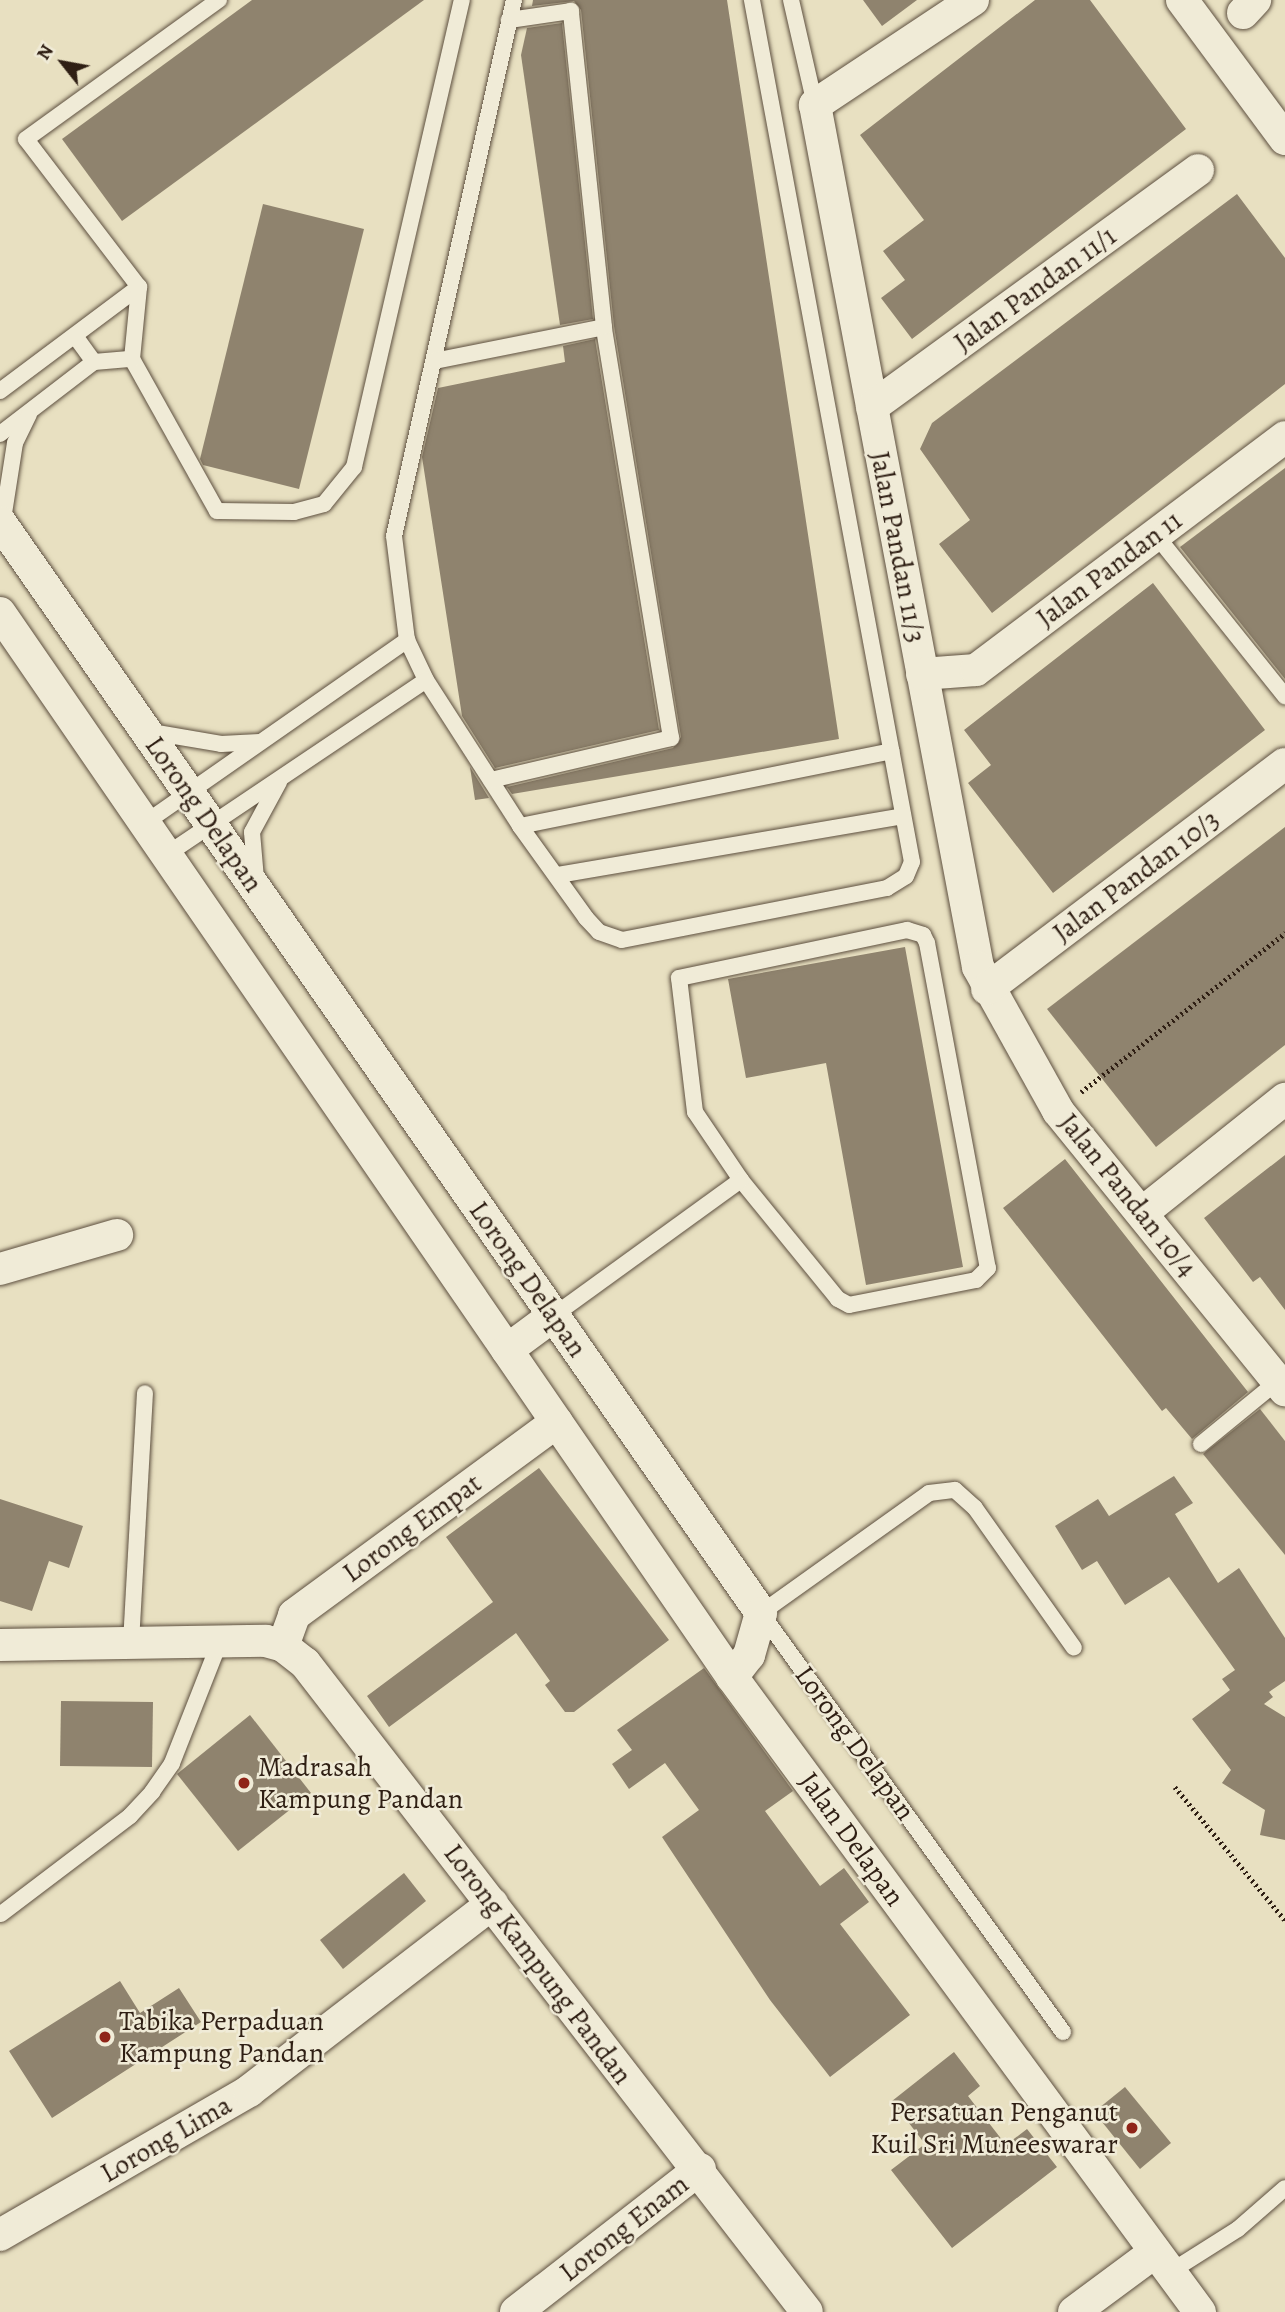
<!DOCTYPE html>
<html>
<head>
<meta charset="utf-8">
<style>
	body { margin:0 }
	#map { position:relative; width:1285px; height:2312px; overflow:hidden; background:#e8e0c1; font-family:Alegreya,serif }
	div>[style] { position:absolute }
	.building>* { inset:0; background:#8f836e }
	.path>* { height:4.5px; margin-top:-2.25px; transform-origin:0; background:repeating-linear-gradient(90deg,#2f1f14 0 2px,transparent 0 5.5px) }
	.roads { filter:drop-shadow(0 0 2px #5d4f3f) drop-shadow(0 0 2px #5d4f3f) }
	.lane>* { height:16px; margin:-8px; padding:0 8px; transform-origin:8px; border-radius:8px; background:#f0ebd7 }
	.street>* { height:32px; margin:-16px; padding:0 16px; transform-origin:16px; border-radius:16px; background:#f0ebd7 }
	.dots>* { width:19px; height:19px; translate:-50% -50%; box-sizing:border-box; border:4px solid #f0ebd7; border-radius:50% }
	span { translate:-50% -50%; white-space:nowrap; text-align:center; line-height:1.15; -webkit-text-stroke:5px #f0ebd7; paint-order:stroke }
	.street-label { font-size:28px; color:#2f1f14 }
	.poi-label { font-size:28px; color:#2f1f14 }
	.left { translate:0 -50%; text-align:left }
	.right { translate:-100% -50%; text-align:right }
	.north { position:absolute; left:28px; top:28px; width:70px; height:70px; -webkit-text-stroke:5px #f0ebd7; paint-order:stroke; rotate:301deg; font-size:19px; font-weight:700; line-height:28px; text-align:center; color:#2f1f14 }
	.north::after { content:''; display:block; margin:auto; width:24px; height:32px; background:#2f1f14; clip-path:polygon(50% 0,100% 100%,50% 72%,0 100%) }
</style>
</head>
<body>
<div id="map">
	<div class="building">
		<i style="clip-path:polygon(252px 0,424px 0,122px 221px,62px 139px)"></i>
		<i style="clip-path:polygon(533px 0,727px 0,839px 739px,512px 794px,507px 787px,673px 748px,681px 737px,614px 326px,581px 10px,574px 1px,532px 6px)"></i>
		<i style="clip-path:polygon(863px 0,917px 0,882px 26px)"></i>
		<i style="clip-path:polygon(1035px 0,1090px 0,1186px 129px,912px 339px,881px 298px,905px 280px,883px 251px,924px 220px,860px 135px)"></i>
		<i style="clip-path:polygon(562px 23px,593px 319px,560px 325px,521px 55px,527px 28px)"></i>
		<i style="clip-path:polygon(1237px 194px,1285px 258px,1285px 384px,992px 613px,939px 544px,970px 520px,920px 449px,932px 423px)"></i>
		<i style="clip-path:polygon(263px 204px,364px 229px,299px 489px,203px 465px,200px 459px)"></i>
		<i style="clip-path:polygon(595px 339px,659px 730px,495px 768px,462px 716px,422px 457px,438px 388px,565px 362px,563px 346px)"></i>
		<i style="clip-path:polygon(1285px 468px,1285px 679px,1180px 547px)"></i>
		<i style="clip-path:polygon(1153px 583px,1265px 730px,1053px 893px,968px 783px,991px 765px,964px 730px)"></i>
		<i style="clip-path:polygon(470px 767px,489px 798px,475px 800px)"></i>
		<i style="clip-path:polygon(1285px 827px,1285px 1045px,1156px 1147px,1047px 1009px)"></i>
		<i style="clip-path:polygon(905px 947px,963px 1267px,866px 1285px,826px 1063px,746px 1078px,728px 979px)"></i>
		<i style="clip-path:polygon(1285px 1155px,1285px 1310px,1260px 1277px,1253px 1282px,1204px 1218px)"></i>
		<i style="clip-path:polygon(1065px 1159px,1248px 1392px,1192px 1439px,1166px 1408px,1162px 1411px,1003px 1208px)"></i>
		<i style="clip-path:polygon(1260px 1409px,1285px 1441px,1285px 1555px,1203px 1454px)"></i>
		<i style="clip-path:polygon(539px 1468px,669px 1640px,574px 1712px,565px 1712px,545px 1685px,550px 1681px,516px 1633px,389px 1727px,367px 1696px,493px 1602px,446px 1537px)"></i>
		<i style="clip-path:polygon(1174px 1476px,1193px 1503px,1175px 1514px,1218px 1583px,1239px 1568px,1285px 1638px,1285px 1681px,1269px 1692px,1273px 1697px,1264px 1704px,1285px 1717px,1285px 1840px,1260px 1835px,1265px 1810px,1222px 1783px,1231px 1770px,1192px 1719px,1230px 1690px,1222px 1679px,1235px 1670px,1169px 1577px,1125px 1605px,1097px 1561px,1082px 1570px,1055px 1526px,1098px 1499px,1109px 1516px)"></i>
		<i style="clip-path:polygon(0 1499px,83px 1526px,69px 1568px,49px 1561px,32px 1611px,0 1601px)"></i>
		<i style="clip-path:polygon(704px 1668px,793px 1791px,765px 1811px,820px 1886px,844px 1868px,869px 1902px,840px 1924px,910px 2015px,830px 2077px,770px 2000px,662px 1837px,699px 1810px,665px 1763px,629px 1789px,612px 1764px,632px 1750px,617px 1730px)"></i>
		<i style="clip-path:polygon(61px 1701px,153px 1702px,152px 1767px,60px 1766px)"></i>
		<i style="clip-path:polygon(250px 1715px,311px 1793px,238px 1851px,177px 1774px)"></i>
		<i style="clip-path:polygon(404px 1873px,426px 1901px,343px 1969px,320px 1940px)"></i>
		<i style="clip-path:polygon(120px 1981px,140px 2013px,179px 1988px,201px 2022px,52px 2118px,9px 2051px)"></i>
		<i style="clip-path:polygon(954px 2052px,980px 2086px,968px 2096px,1006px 2145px,1027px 2129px,1057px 2167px,952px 2248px,891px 2170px,925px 2144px,892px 2101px)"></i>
		<i style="clip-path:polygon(1125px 2087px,1171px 2143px,1140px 2169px,1094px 2112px)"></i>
	</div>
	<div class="path">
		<i style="left:1081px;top:1092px;width:259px;rotate:-37.9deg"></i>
		<i style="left:1175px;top:1787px;width:173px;rotate:50.4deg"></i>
	</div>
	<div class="roads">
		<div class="lane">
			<i style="left:514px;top:0;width:549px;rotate:102.62deg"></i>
			<i style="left:394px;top:536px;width:105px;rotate:82.9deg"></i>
			<i style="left:407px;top:640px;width:44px;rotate:64.6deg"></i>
			<i style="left:426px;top:680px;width:174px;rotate:57.2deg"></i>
			<i style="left:520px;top:826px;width:113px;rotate:54.3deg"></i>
			<i style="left:586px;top:918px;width:19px;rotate:47deg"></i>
			<i style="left:599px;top:932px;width:24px;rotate:19deg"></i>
			<i style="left:622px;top:940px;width:270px;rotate:-11.1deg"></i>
			<i style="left:887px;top:888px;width:22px;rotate:-32deg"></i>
			<i style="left:906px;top:876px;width:15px;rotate:-67deg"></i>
			<i style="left:912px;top:862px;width:877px;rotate:-100.52deg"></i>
			<i style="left:791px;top:0;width:108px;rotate:77.1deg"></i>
			<i style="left:75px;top:336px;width:32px;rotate:54deg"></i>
			<i style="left:132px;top:359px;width:174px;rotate:60.8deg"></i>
			<i style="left:217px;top:511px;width:77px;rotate:0.7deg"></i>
			<i style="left:294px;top:512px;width:31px;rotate:-15deg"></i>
			<i style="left:324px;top:504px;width:48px;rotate:-51deg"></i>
			<i style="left:354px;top:467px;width:479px;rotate:-77deg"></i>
			<i style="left:434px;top:361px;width:173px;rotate:-11.3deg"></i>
			<i style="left:0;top:391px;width:174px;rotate:-36.8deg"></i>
			<i style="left:0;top:434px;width:118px;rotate:-37.5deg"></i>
			<i style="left:94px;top:362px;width:38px;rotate:-5deg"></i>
			<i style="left:132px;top:359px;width:72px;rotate:-84.4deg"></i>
			<i style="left:139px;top:287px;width:186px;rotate:-127.4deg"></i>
			<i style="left:26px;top:139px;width:238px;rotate:-35.8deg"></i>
			<i style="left:2px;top:526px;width:84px;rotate:-81.1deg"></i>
			<i style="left:15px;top:443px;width:32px;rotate:-64deg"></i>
			<i style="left:1155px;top:534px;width:208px;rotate:51.3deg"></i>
			<i style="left:151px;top:732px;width:71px;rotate:9.7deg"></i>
			<i style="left:221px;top:744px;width:39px;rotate:-3deg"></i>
			<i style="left:491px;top:780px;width:185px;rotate:-13.1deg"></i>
			<i style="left:671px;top:738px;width:416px;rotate:-99.3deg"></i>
			<i style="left:604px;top:327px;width:318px;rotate:-96deg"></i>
			<i style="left:571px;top:11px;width:63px;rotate:171.7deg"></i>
			<i style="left:145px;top:823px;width:320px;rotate:-34.9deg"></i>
			<i style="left:520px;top:826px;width:379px;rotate:-11.4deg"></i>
			<i style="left:166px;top:855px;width:313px;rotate:-33.9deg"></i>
			<i style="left:558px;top:875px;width:350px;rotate:-9.7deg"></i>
			<i style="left:256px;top:879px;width:47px;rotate:-94.9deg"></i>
			<i style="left:252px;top:832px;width:57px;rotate:-61.6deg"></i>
			<i style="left:907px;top:930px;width:17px;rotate:17deg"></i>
			<i style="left:923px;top:935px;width:9px;rotate:63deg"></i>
			<i style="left:927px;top:943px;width:331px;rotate:79.4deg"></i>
			<i style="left:988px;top:1268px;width:17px;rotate:135deg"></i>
			<i style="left:976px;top:1280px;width:129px;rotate:168.9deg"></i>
			<i style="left:849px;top:1305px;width:13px;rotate:-151deg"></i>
			<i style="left:838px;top:1299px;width:154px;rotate:-129.2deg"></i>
			<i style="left:741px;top:1180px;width:82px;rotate:-124.1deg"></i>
			<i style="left:695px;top:1112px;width:135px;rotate:-96.8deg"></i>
			<i style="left:679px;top:978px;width:233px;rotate:-11.9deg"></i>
			<i style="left:553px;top:1316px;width:232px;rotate:-35.9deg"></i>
			<i style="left:1201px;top:1444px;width:99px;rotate:-39.3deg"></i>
			<i style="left:131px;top:1643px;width:250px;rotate:-86.8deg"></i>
			<i style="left:1px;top:1914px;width:162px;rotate:-37.2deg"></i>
			<i style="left:130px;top:1816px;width:33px;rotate:-47deg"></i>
			<i style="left:152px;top:1792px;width:35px;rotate:-55deg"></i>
			<i style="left:172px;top:1763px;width:131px;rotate:-68.5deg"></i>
			<i style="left:1063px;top:2032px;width:516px;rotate:-125.78deg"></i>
			<i style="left:761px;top:1613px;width:206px;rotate:-35.5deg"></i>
			<i style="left:929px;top:1493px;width:26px;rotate:-7deg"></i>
			<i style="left:955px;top:1490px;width:27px;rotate:42deg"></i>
			<i style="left:975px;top:1508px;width:171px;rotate:54.7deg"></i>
			<i style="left:1170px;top:2272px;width:80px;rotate:-32.3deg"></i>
			<i style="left:1238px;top:2229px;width:62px;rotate:-41.1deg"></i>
		</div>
		<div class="street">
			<i style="left:973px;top:0;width:190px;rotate:146.4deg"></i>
			<i style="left:815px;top:105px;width:877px;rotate:79.29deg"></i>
			<i style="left:978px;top:967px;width:165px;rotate:60.9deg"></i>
			<i style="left:1058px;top:1111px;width:360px;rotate:50.9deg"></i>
			<i style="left:1182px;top:0;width:173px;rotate:53.5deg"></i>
			<i style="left:1243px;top:13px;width:18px;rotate:-47deg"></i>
			<i style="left:872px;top:407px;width:403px;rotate:-36deg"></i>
			<i style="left:0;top:522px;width:1330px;rotate:55.1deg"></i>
			<i style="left:761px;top:1613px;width:44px;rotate:105.9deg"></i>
			<i style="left:749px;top:1655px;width:28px;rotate:128deg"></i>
			<i style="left:0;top:613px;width:1291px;rotate:55.47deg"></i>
			<i style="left:732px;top:1677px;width:789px;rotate:53.61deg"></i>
			<i style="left:922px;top:674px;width:54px;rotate:-4.2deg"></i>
			<i style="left:976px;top:670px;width:387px;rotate:-37deg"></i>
			<i style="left:987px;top:989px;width:373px;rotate:-37.1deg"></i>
			<i style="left:1142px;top:1213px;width:183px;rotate:-38.6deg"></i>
			<i style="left:0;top:1269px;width:122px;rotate:-16.2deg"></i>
			<i style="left:507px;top:1350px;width:57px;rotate:-36.5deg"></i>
			<i style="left:0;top:1645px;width:266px;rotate:-0.9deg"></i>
			<i style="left:266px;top:1641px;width:18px;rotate:16deg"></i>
			<i style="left:283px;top:1646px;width:28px;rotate:38deg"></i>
			<i style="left:305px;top:1663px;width:820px;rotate:52.28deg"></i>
			<i style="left:283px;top:1646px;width:33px;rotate:-70deg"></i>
			<i style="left:294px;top:1615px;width:326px;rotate:-36.3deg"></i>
			<i style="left:0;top:2235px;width:288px;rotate:-30deg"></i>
			<i style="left:249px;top:2091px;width:307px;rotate:-37.6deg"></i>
			<i style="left:516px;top:2312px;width:233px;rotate:-37.9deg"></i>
			<i style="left:1074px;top:2312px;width:101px;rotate:-36.5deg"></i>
		</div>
	</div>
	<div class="dots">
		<i style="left:244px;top:1783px;background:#8f2418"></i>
		<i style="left:105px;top:2037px;background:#8f2418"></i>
		<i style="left:1132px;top:2128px;background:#8f2418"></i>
	</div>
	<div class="street-label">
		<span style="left:1035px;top:289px;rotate:-36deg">Jalan Pandan 11/1</span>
		<span style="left:898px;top:547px;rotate:79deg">Jalan Pandan 11/3</span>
		<span style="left:1109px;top:569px;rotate:-37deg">Jalan Pandan 11</span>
		<span style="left:204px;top:814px;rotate:55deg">Lorong Delapan</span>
		<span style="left:1136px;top:876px;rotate:-37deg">Jalan Pandan 10/3</span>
		<span style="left:1128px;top:1195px;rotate:51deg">Jalan Pandan 10/4</span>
		<span style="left:528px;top:1279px;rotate:55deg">Lorong Delapan</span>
		<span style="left:412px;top:1528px;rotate:-36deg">Lorong Empat</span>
		<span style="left:855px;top:1743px;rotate:54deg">Lorong Delapan</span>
		<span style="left:852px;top:1839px;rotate:54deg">Jalan Delapan</span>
		<span style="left:538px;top:1964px;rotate:53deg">Lorong Kampung Pandan</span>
		<span style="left:166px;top:2139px;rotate:-30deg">Lorong Lima</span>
		<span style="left:624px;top:2228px;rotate:-38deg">Lorong Enam</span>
	</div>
	<div class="poi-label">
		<span class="left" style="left:258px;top:1783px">Madrasah<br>Kampung Pandan</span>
		<span class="left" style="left:119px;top:2037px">Tabika Perpaduan<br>Kampung Pandan</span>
		<span class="right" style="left:1118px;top:2128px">Persatuan Penganut<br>Kuil Sri Muneeswarar</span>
	</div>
	<div class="north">N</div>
</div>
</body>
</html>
